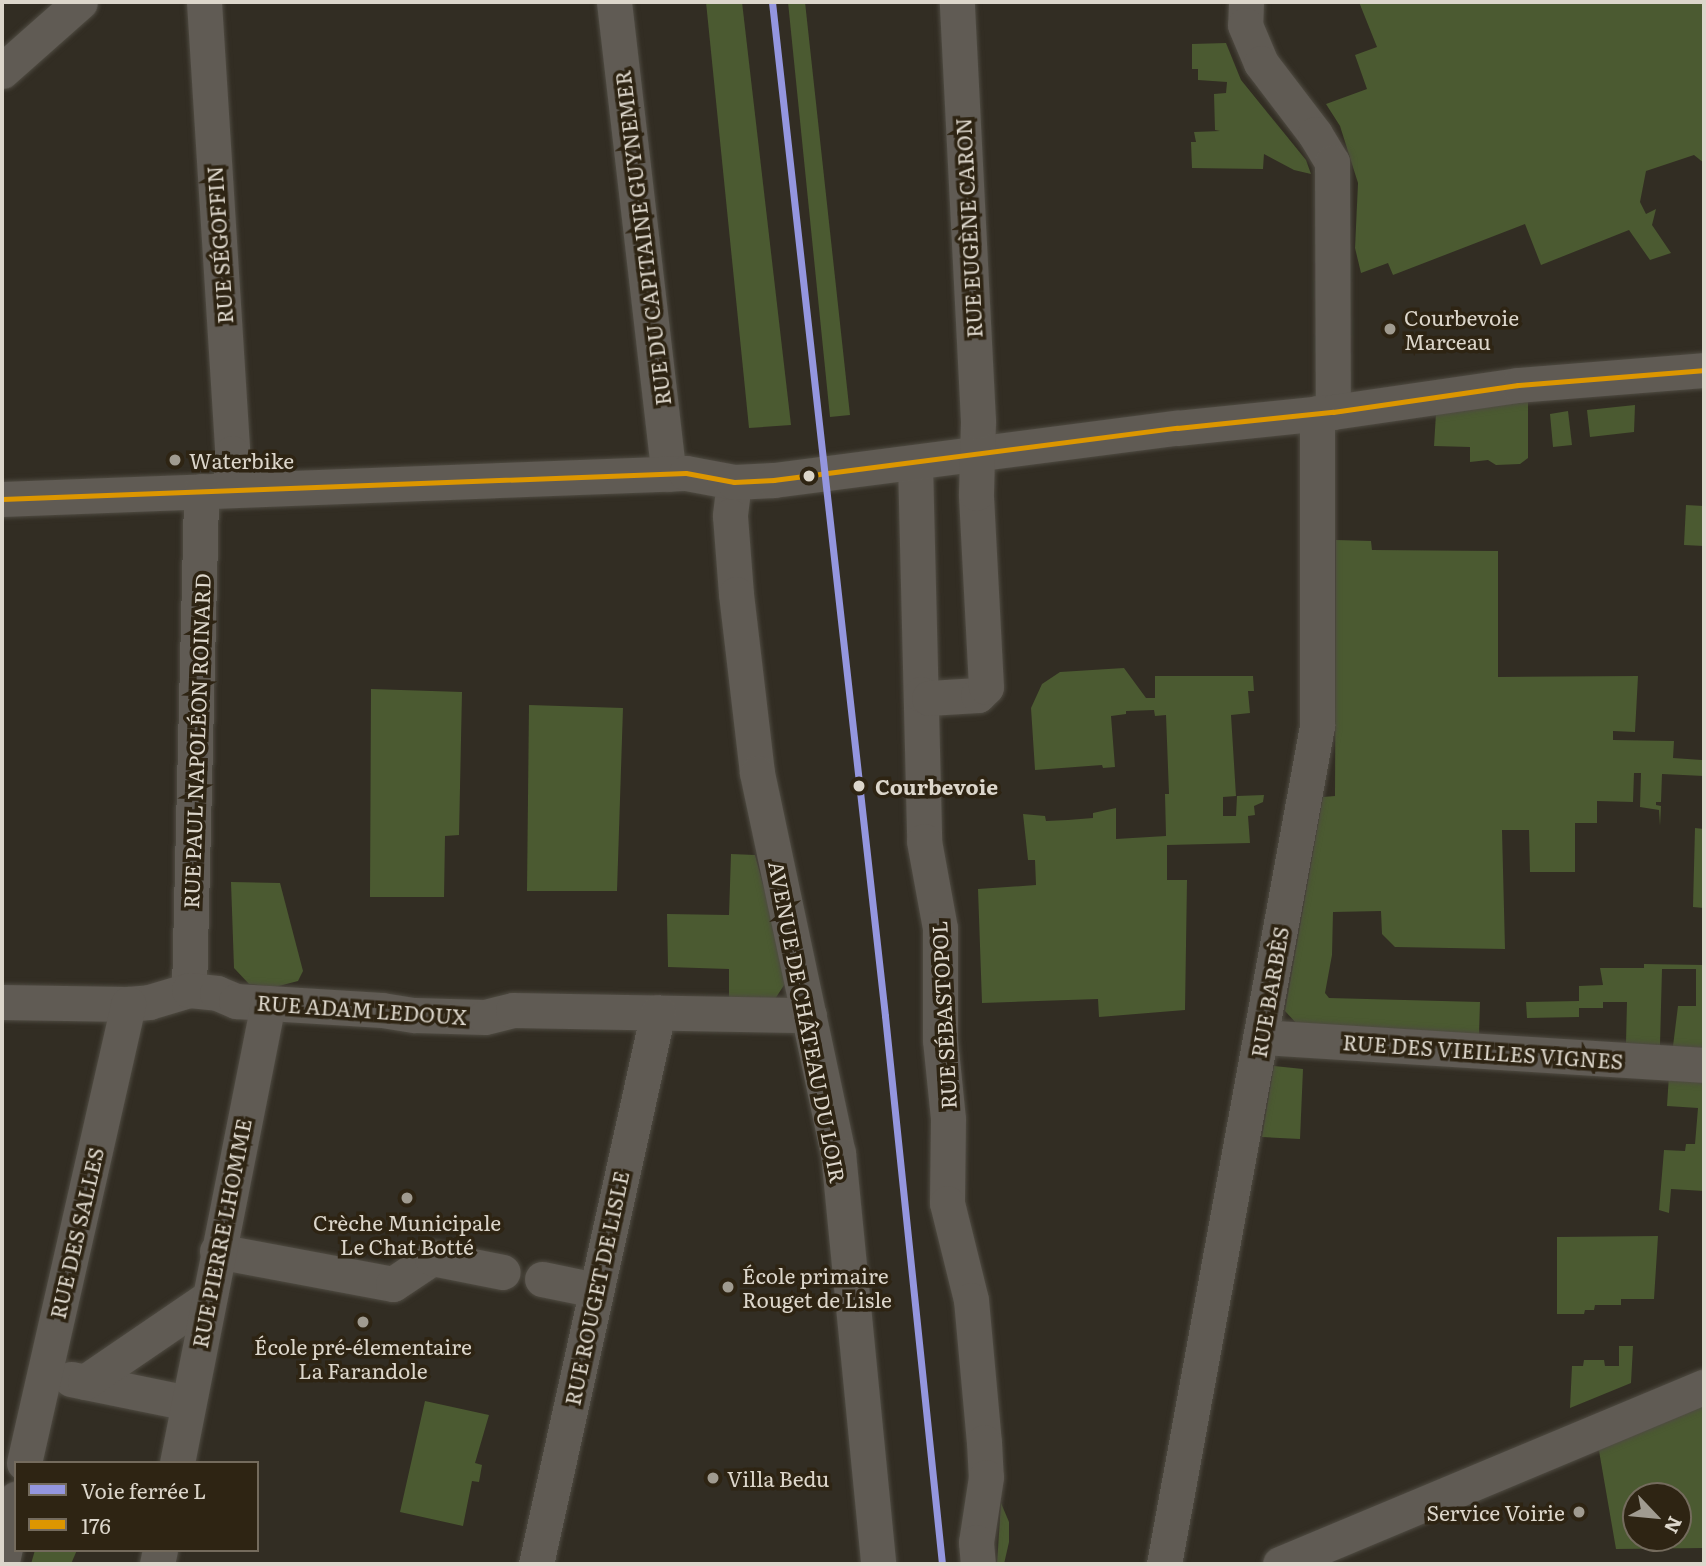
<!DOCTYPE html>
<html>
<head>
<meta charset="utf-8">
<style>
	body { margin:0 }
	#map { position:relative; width:1706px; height:1566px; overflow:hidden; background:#322d23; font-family:Literata,serif }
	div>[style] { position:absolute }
	.green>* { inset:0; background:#4b5a31 }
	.roads { filter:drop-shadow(0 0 2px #4f4b42) drop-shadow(0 0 2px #4f4b42) }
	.minor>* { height:35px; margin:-17.5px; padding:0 17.5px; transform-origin:17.5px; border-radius:17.5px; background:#605b54 }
	.bus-1>* { height:5px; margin:-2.5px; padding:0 2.5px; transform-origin:2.5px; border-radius:2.5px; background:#dc9600 }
	.rail-1>* { height:7px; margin:-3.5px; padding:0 3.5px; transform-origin:3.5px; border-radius:3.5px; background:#9496df }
	.dots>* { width:19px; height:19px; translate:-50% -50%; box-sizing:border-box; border:4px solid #2e2413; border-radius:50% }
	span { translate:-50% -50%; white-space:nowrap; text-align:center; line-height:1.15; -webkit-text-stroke:7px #2e2413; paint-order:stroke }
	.street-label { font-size:21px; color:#dcd6cb }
	.poi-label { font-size:21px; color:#dcd6cb }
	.left { translate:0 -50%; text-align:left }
	.right { translate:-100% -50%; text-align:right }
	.stop-label { font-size:21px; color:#dcd6cb; font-weight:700 }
	.frame { position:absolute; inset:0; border:4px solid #dcd6cb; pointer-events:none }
	.legend { position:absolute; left:14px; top:1461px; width:245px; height:91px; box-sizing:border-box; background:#2e2413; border:2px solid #746b5d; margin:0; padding:9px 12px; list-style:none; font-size:21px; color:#dcd6cb }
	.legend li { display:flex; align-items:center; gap:14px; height:35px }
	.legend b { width:35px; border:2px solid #746b5d }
	.north { position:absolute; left:1622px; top:1482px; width:70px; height:70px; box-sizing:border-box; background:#2e2413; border:2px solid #746b5d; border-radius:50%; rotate:116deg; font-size:19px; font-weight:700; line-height:28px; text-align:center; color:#dcd6cb }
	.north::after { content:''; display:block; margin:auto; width:24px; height:32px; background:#a09b90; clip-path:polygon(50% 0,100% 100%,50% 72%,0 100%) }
</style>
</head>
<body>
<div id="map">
	<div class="green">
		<i style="clip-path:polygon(706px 2px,742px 2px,791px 425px,749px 428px)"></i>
		<i style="clip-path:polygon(788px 2px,805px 2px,850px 415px,830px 417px)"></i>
		<i style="clip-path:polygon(1359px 2px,1662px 2px,1663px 4px,1704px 2px,1704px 163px,1694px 155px,1646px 171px,1640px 202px,1646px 214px,1656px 209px,1652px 225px,1671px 253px,1650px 260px,1629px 230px,1541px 265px,1525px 224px,1393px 275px,1388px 263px,1361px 273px,1355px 248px,1358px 183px,1340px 126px,1326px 104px,1367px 89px,1355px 55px,1377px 47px)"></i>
		<i style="clip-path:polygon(1226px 43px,1241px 80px,1306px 160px,1311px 174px,1294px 170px,1264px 154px,1263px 169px,1192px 168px,1191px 142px,1196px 142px,1194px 132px,1220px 131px,1215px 130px,1214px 94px,1226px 93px,1227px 82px,1198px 80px,1198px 69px,1192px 69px,1192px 44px)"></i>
		<i style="clip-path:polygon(1528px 398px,1528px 458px,1520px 464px,1496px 465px,1488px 460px,1470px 462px,1470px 447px,1434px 446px,1436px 413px)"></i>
		<i style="clip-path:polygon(1635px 405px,1634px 432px,1590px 437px,1587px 410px)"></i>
		<i style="clip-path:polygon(1568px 411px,1572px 445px,1553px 447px,1550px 414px)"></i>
		<i style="clip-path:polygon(1686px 505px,1704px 506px,1704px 546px,1684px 545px)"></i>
		<i style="clip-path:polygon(1336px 540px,1371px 541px,1372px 550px,1498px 551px,1498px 677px,1638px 676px,1635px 732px,1613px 731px,1613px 740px,1674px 741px,1673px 758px,1702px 760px,1704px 735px,1704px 776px,1662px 774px,1661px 802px,1656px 802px,1656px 805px,1661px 806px,1660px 826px,1659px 810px,1640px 807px,1641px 773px,1634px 773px,1633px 802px,1597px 801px,1597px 823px,1575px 823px,1575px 872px,1530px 872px,1529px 830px,1502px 830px,1505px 949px,1395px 947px,1382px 934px,1381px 911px,1333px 912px,1332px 955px,1325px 993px,1329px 998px,1480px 1002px,1479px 1035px,1297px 1024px,1285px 1011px,1323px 797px,1335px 796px)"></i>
		<i style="clip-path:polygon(1124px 668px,1146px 698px,1155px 698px,1155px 676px,1253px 676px,1254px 691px,1248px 691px,1250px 713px,1231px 715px,1236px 796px,1223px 797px,1223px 816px,1236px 816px,1237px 796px,1264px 795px,1263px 802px,1254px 806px,1255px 815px,1248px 816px,1250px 843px,1167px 845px,1167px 880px,1187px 880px,1185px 1010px,1099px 1017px,1098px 999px,982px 1003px,978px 889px,1036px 885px,1035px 860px,1028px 860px,1023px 814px,1045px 816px,1046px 821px,1068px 820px,1093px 818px,1093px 813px,1116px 808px,1116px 839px,1166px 836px,1165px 794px,1169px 794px,1166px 715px,1155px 716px,1154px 710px,1126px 711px,1126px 714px,1111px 716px,1115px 767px,1103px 768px,1102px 765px,1035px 770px,1031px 708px,1042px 684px,1060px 672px)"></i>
		<i style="clip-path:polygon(371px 689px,462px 692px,459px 835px,445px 836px,444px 897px,370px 897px)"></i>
		<i style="clip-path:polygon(529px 705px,623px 708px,617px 891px,527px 891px)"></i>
		<i style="clip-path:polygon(1695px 828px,1704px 829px,1704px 908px,1693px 907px)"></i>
		<i style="clip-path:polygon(731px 854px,755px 855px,788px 979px,775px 999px,729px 1001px,729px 969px,668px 967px,667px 914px,729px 915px)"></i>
		<i style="clip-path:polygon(231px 882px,280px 883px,303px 971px,298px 981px,275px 987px,249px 984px,234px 968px)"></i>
		<i style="clip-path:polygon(1644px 964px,1704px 965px,1704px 1048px,1673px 1046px,1678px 1006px,1696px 1006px,1696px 969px,1662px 969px,1660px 1045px,1626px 1043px,1627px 1002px,1603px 1002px,1603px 1008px,1579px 1008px,1579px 1017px,1527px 1018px,1526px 1002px,1579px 1001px,1579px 986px,1603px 985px,1600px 968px,1644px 968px)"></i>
		<i style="clip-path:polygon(1274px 1066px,1303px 1069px,1300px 1139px,1262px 1137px)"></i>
		<i style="clip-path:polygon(1669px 1075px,1704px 1079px,1704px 1191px,1671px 1189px,1669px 1213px,1659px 1210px,1664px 1150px,1685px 1151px,1686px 1144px,1695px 1144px,1698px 1108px,1667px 1106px)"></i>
		<i style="clip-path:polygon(1658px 1236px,1654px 1299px,1621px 1299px,1621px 1305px,1595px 1305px,1594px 1310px,1585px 1310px,1584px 1314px,1557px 1314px,1557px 1237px)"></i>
		<i style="clip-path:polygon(1619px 1346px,1633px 1346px,1631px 1383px,1570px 1408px,1572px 1366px,1583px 1366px,1584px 1360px,1604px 1360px,1605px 1366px,1619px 1366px)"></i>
		<i style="clip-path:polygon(evenodd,1704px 1400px,1704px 1548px,1616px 1549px,1598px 1445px,1704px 1400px,1636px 1496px,1678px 1496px,1678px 1538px,1636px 1538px,1636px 1496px)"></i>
		<i style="clip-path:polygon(425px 1401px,489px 1415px,475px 1463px,482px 1465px,479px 1482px,472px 1481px,463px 1526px,400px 1512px)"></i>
		<i style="clip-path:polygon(1001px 1503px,1009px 1522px,1009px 1542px,1004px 1564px,997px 1564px)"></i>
		<i style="clip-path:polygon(35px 1550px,77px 1550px,71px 1564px,31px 1564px)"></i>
	</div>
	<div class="roads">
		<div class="minor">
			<i style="left:204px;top:2px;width:452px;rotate:86.4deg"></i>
			<i style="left:232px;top:453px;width:36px;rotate:93deg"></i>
			<i style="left:614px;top:2px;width:475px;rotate:83.4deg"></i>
			<i style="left:1246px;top:2px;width:23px;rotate:92deg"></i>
			<i style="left:1245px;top:25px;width:41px;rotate:67.2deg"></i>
			<i style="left:1261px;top:63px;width:89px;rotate:52.7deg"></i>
			<i style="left:1315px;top:134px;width:33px;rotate:59deg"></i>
			<i style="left:1332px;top:162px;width:250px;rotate:89.8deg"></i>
			<i style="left:2px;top:71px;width:104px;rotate:-41.5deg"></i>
			<i style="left:915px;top:463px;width:378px;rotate:88.6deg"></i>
			<i style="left:924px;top:841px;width:88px;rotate:79.6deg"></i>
			<i style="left:940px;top:928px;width:112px;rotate:90deg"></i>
			<i style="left:940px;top:1040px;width:79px;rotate:84.2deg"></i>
			<i style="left:948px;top:1119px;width:84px;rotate:90.7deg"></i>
			<i style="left:947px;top:1203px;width:100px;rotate:76.1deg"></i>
			<i style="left:971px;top:1300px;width:143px;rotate:84.8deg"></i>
			<i style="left:984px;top:1442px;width:35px;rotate:87deg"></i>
			<i style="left:986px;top:1477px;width:66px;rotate:98.7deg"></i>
			<i style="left:976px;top:1542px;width:22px;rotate:85deg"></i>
			<i style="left:734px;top:482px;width:34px;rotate:97deg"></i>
			<i style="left:730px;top:516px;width:78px;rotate:85.6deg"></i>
			<i style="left:736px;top:594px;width:180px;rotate:83.3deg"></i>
			<i style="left:757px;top:773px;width:389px;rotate:78deg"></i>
			<i style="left:838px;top:1153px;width:413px;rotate:84.4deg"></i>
			<i style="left:2px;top:499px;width:684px;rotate:-2.18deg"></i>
			<i style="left:686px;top:473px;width:49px;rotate:10.6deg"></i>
			<i style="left:734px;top:482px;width:40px;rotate:-2.9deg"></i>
			<i style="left:774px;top:480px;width:406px;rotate:-7.4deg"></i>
			<i style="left:1177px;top:428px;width:157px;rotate:-5.9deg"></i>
			<i style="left:1333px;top:412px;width:187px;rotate:-8.3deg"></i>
			<i style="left:1518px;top:385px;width:187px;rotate:-4.6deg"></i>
			<i style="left:921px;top:694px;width:9px;rotate:27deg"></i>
			<i style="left:929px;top:698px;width:49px;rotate:-3.5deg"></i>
			<i style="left:978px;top:695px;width:11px;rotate:-45deg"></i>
			<i style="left:986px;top:687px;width:194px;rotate:-93deg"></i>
			<i style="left:976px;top:493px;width:72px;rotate:-88.4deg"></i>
			<i style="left:978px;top:421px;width:420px;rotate:-92.9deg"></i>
			<i style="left:189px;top:990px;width:499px;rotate:-88.6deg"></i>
			<i style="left:2px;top:1002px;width:126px;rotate:0.9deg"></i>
			<i style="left:128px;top:1004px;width:21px;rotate:-5deg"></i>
			<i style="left:149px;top:1002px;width:42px;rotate:-16.7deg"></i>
			<i style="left:189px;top:990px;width:28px;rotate:6deg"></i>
			<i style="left:217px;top:993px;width:21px;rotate:23deg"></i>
			<i style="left:236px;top:1001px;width:146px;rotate:3.5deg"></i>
			<i style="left:382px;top:1010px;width:33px;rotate:9deg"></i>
			<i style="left:415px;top:1015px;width:70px;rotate:1.6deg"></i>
			<i style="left:485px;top:1017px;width:29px;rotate:-14deg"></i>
			<i style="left:513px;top:1010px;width:296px;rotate:1deg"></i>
			<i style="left:1261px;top:1037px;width:444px;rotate:3.6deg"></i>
			<i style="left:217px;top:1251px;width:179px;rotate:10.6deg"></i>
			<i style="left:393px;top:1284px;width:47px;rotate:-33.7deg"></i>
			<i style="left:432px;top:1258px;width:72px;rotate:11.2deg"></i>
			<i style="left:542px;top:1279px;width:54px;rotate:11.7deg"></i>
			<i style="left:71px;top:1379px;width:119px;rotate:11.6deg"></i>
			<i style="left:85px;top:1382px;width:149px;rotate:-34.3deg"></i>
			<i style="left:24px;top:1463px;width:471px;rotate:-77.2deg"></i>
			<i style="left:177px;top:1463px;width:469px;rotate:-78.8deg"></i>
			<i style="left:2px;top:1561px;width:64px;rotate:-77.3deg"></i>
			<i style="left:157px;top:1564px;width:14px;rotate:-78deg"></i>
			<i style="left:536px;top:1564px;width:565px;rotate:-77.54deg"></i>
			<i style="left:1164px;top:1564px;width:852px;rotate:-79.65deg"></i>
			<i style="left:1317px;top:726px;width:313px;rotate:-90deg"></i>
			<i style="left:1280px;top:1564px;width:459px;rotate:-22.7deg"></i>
		</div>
	</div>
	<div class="bus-1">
		<i style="left:2px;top:499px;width:684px;rotate:-2.18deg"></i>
		<i style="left:686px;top:473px;width:49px;rotate:10.6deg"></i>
		<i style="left:734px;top:482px;width:40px;rotate:-2.9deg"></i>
		<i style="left:774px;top:480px;width:406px;rotate:-7.4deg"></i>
		<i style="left:1177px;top:428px;width:157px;rotate:-5.9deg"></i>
		<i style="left:1333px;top:412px;width:187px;rotate:-8.3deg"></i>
		<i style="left:1518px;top:385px;width:187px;rotate:-4.6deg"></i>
	</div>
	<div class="rail-1">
		<i style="left:772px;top:2px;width:1020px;rotate:83.64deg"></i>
		<i style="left:885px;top:1016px;width:551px;rotate:84.06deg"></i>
	</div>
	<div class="dots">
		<i style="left:1390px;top:329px;background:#a09b90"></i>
		<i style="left:175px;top:460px;background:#a09b90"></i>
		<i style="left:809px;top:476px;background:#dcd6cb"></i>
		<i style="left:859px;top:786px;background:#dcd6cb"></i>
		<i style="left:407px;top:1198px;background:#a09b90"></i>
		<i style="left:728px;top:1287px;background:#a09b90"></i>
		<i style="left:363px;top:1322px;background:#a09b90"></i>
		<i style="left:713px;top:1478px;background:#a09b90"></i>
		<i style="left:1579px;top:1512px;background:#a09b90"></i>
	</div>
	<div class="street-label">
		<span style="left:968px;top:228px;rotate:-93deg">RUE EUGÈNE CARON</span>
		<span style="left:642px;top:238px;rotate:-97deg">RUE DU CAPITAINE GUYNEMER</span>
		<span style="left:219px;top:245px;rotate:-94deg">RUE SÉGOFFIN</span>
		<span style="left:196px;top:741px;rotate:-88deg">RUE PAUL NAPOLÉON ROINARD</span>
		<span style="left:1269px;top:992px;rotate:-80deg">RUE BARBÈS</span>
		<span style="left:362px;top:1009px;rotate:4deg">RUE ADAM LEDOUX</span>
		<span style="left:943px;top:1015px;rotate:-93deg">RUE SÉBASTOPOL</span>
		<span style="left:808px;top:1022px;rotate:79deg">AVENUE DE CHÂTEAU DU LOIR</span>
		<span style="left:1483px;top:1051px;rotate:4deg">RUE DES VIEILLES VIGNES</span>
		<span style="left:76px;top:1233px;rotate:-77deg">RUE DES SALLES</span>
		<span style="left:221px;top:1233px;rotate:-79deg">RUE PIERRE LHOMME</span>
		<span style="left:596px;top:1288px;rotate:-78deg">RUE ROUGET DE LISLE</span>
	</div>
	<div class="poi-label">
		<span class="left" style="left:1404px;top:329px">Courbevoie<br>Marceau</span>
		<span class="left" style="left:189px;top:460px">Waterbike</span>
		<span style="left:407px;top:1234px">Crèche Municipale<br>Le Chat Botté</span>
		<span class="left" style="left:742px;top:1287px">École primaire<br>Rouget de Lisle</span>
		<span style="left:363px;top:1358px">École pré-élementaire<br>La Farandole</span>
		<span class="left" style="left:727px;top:1478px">Villa Bedu</span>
		<span class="right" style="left:1565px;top:1512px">Service Voirie</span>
	</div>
	<div class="stop-label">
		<span class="left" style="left:875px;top:786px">Courbevoie</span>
	</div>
	<div class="frame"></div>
	<ul class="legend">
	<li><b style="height:9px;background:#9496df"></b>Voie ferrée L</li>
	<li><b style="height:9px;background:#dc9600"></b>176</li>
	</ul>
	<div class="north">N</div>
</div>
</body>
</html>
